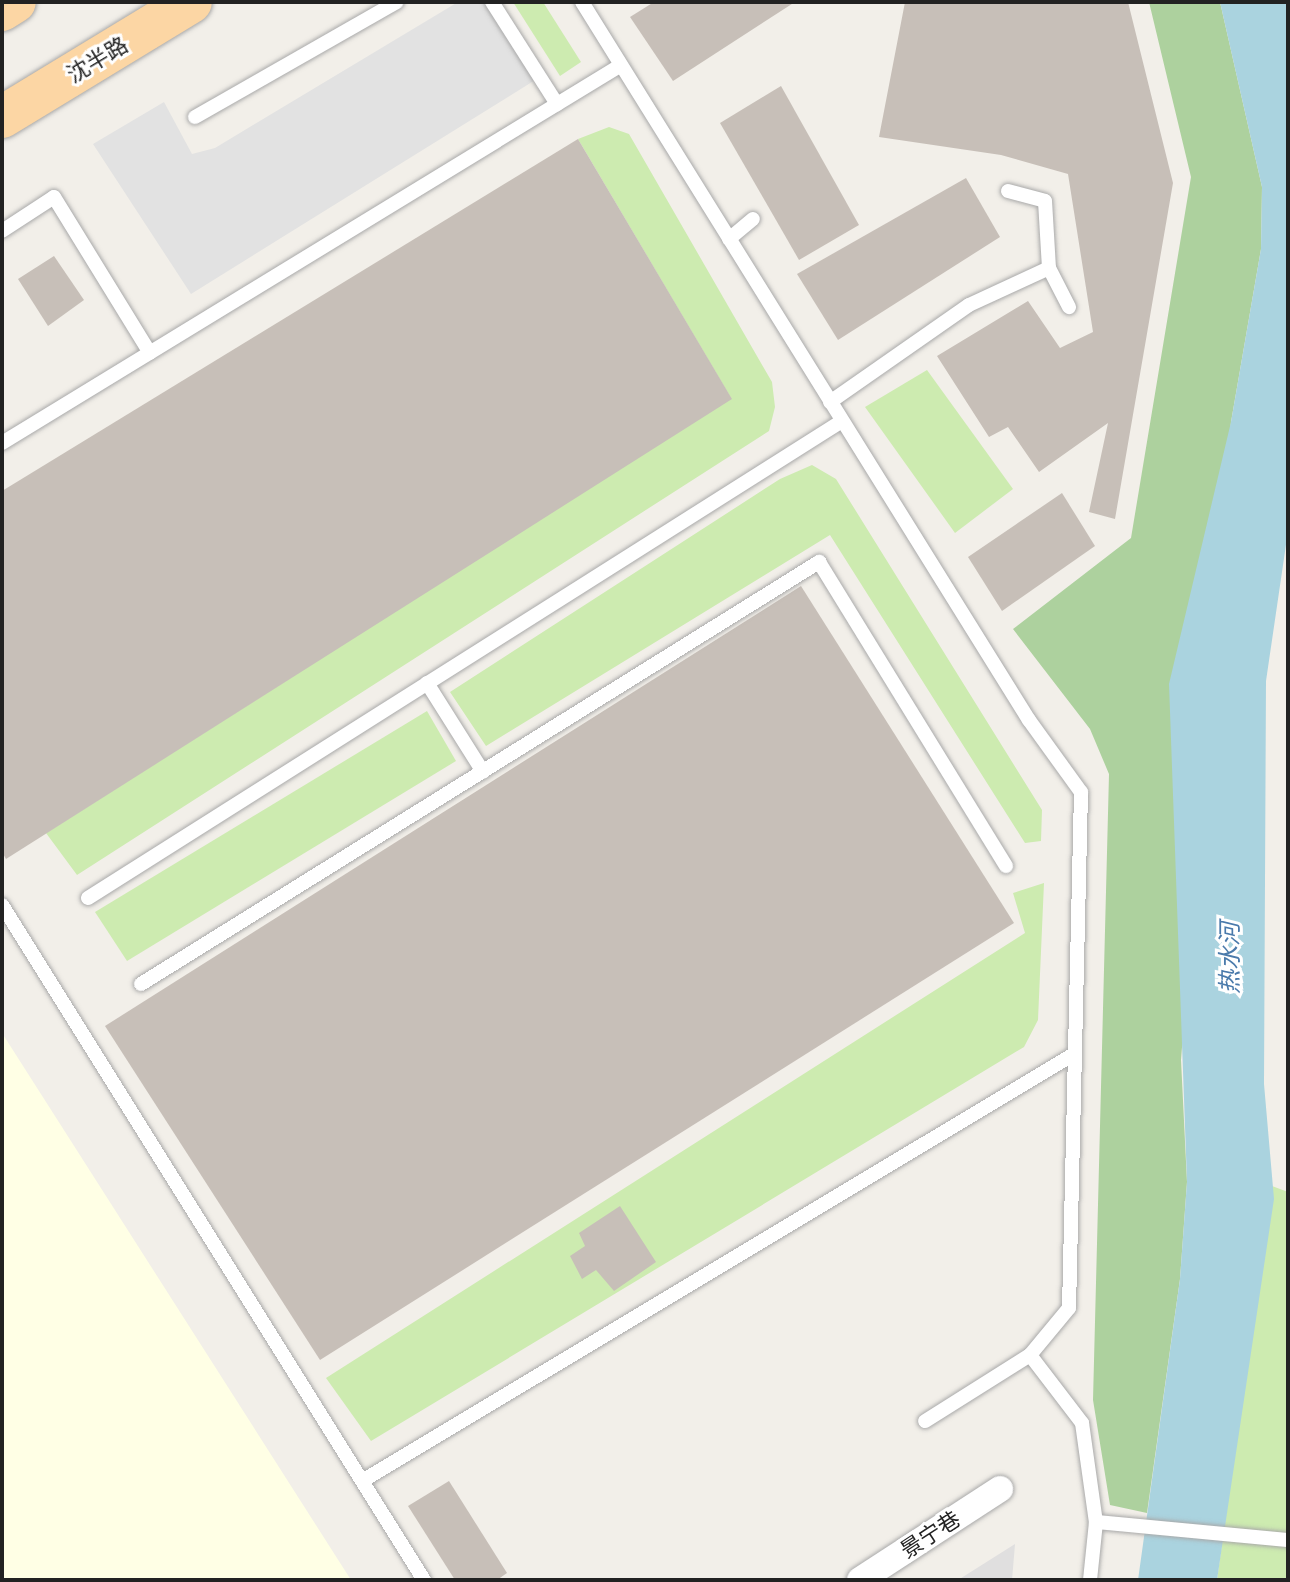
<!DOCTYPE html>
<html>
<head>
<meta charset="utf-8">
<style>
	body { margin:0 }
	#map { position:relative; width:1290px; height:1582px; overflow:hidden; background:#f2efe9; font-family:Barlow,"Noto Sans SC",sans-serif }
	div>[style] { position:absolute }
	.residential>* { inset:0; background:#e0dfdf }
	.education>* { inset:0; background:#ffffe5 }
	.grass>* { inset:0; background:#cdebb0 }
	.forest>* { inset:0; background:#add19e }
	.parking>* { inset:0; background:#e2e2e2 }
	.water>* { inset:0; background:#aad3df }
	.building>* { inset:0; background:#c7bfb8 }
	.roads { filter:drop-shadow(0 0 2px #a9a9a9) drop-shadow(0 0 2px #a9a9a9) }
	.service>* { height:14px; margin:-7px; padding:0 7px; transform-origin:7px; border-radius:7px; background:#fff }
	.minor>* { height:26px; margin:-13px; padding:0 13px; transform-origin:13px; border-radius:13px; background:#fff }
	.primary>* { height:42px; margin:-21px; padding:0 21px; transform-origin:21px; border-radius:21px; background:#fcd6a4 }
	span { translate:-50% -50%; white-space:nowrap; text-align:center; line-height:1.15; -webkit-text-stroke:6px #fff; paint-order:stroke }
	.street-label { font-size:22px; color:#222 }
	.water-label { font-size:24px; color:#4a7aab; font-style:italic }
	.frame { position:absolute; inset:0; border:4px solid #222; pointer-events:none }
</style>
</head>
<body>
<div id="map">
	<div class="residential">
		<i style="clip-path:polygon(1015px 1544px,1012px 1580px,958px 1580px)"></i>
	</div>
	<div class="education">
		<i style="clip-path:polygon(2px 1033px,351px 1580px,2px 1580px)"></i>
	</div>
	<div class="grass">
		<i style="clip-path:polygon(513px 2px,543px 2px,581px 62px,560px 76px)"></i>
		<i style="clip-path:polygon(609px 127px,629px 134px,772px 382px,775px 407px,769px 431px,77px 875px,46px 833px,731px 398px,578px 139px)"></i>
		<i style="clip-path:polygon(927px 370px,1013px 489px,955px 533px,865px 407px)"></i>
		<i style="clip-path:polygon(812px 465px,836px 479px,1042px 810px,1041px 841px,1025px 843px,830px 535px,486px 746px,450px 692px,780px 479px)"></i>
		<i style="clip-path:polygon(427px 711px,456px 761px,127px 961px,95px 912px)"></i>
		<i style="clip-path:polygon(1044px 883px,1038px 1020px,1024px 1047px,371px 1441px,326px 1378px,1025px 933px,1013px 893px)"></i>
		<i style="clip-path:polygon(1272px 1186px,1288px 1192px,1288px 1580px,1217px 1580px)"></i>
	</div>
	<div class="forest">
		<i style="clip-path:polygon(1149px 2px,1220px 2px,1262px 187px,1261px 249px,1231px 422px,1181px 1060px,1187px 1182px,1180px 1279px,1147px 1513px,1110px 1505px,1093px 1400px,1109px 774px,1090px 729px,1013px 629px,1131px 538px,1191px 177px)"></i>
	</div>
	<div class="parking">
		<i style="clip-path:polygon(458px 2px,492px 2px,540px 77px,191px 294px,93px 144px,164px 102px,192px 154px,215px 148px)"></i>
	</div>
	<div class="water">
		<i style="clip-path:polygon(1220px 2px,1288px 2px,1288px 531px,1266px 681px,1264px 1084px,1274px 1199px,1217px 1580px,1138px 1580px,1180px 1279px,1187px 1182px,1169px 684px,1231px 422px,1261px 249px,1262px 187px)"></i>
	</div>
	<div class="building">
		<i style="clip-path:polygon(654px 2px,795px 2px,673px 81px,630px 17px)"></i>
		<i style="clip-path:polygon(905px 2px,1128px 2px,1173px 183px,1115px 519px,1089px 512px,1108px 423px,1039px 472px,1008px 427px,989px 437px,937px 356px,1028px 301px,1060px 348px,1093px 332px,1068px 174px,1001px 155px,879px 137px)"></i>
		<i style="clip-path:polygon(781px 86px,859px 225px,799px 260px,720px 123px)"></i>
		<i style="clip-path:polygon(578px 139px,732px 399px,6px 859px,2px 852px,2px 491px)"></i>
		<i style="clip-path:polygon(966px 178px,1000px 237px,838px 340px,797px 274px)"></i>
		<i style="clip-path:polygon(54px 256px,84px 300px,48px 326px,18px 279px)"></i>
		<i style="clip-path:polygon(1062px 493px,1095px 546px,1002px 611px,968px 557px)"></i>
		<i style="clip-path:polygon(801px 586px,1014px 923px,320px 1360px,105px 1026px)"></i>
		<i style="clip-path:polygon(620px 1206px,656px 1262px,614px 1291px,596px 1270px,582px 1279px,570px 1256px,585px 1246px,579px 1233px)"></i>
		<i style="clip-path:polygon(449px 1481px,507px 1573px,497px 1580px,455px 1580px,408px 1506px)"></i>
	</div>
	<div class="roads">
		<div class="service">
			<i style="left:492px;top:2px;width:121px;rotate:57.5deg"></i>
			<i style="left:582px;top:2px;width:846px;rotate:58.1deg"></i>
			<i style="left:1029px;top:720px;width:89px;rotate:54.2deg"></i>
			<i style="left:1081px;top:792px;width:516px;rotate:91.33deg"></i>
			<i style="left:1069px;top:1308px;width:61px;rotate:129.7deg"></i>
			<i style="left:1030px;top:1355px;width:124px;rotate:147.8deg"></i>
			<i style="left:195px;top:117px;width:232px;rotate:-29.7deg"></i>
			<i style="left:1008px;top:191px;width:38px;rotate:15deg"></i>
			<i style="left:1045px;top:201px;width:67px;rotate:86.6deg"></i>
			<i style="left:1049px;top:268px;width:44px;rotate:62.9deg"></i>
			<i style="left:2px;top:231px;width:62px;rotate:-33.2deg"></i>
			<i style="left:54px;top:197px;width:183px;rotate:58.4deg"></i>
			<i style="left:729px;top:239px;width:31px;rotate:-40deg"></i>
			<i style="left:830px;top:402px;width:169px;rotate:-34.9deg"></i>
			<i style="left:969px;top:305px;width:88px;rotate:-24.8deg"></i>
			<i style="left:2px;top:443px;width:725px;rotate:-31.41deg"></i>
			<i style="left:427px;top:683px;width:105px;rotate:57.8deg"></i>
			<i style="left:88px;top:898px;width:892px;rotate:-32.32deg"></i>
			<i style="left:2px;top:905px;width:796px;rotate:57.99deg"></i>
			<i style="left:141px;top:984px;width:799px;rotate:-31.9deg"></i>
			<i style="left:819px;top:562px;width:357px;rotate:58.4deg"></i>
			<i style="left:1030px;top:1355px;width:86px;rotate:52.6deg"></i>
			<i style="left:1082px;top:1423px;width:100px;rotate:82deg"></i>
			<i style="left:1096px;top:1522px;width:58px;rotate:95.9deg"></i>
			<i style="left:362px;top:1481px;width:830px;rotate:-30.95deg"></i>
			<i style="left:1096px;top:1522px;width:193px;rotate:5.4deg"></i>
		</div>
		<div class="minor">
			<i style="left:860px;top:1580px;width:167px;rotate:-33deg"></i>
		</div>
		<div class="primary">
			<i style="left:2px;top:10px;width:15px;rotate:-32deg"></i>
			<i style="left:2px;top:117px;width:221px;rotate:-31.3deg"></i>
		</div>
	</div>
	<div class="street-label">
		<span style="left:97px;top:59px;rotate:-31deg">沈半路</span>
		<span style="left:930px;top:1534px;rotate:-33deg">景宁巷</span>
	</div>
	<div class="water-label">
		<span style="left:1229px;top:958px;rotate:-90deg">热水河</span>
	</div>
	<div class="frame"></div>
</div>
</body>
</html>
